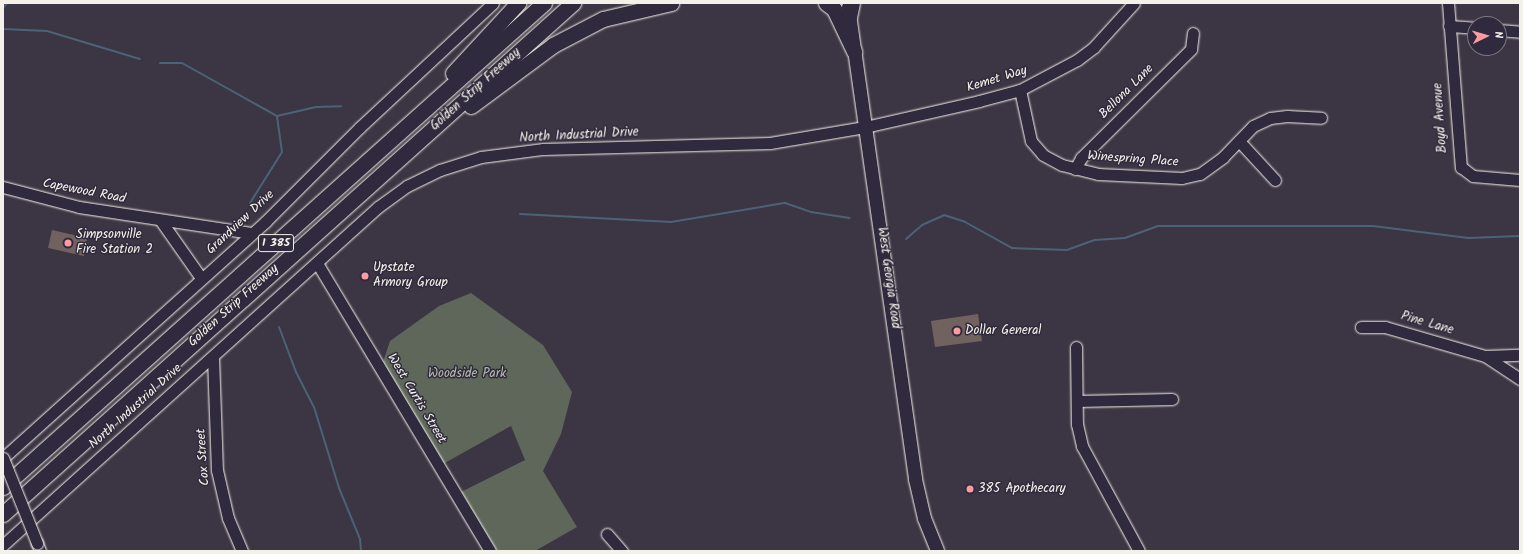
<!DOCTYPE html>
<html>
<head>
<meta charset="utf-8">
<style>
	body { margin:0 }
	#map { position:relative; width:1523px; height:554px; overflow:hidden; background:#3c3544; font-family:Kalam,sans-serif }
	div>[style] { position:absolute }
	.green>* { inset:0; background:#5e675a }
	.stream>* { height:2px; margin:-1px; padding:0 1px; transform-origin:1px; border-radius:1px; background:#4b6376 }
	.building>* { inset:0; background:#71625f }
	.roads { filter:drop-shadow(0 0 1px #f4f1e8) drop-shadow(0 0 1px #f4f1e8) }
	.minor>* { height:11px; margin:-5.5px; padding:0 5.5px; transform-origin:5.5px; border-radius:5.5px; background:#2f2a3d }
	.major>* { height:13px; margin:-6.5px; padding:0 6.5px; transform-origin:6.5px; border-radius:6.5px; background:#2f2a3d }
	.highway>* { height:15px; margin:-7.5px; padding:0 7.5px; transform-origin:7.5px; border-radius:7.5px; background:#2f2a3d }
	.bridges { filter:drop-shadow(0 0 1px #f4f1e8) drop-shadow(0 0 1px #f4f1e8) }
	.minor-bridge>* { height:11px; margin:-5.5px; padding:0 5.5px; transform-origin:5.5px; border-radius:5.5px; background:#2f2a3d }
	.dots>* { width:11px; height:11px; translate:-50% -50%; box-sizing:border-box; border:2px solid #2f2a3d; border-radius:50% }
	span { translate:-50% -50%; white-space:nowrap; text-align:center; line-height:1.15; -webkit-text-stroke:3px #2f2a3d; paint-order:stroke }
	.shield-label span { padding:1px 3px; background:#2f2a3d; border:1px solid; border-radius:3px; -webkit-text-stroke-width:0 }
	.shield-label { font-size:12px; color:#f4f1e8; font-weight:700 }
	.street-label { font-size:13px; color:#f4f1e8 }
	.poi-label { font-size:13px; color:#f4f1e8 }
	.left { translate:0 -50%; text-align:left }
	.park-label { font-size:13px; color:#b8baaf }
	.frame { position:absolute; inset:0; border:4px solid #f4f1e8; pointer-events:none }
	.north { position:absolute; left:1467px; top:16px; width:40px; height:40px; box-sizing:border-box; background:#2f2a3d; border:1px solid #7e7a81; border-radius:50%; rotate:85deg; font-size:11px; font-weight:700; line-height:16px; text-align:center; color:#f4f1e8 }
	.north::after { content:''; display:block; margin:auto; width:14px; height:18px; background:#ff9aa2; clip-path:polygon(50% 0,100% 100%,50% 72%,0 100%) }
</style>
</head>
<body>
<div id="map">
	<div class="green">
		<i style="clip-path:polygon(471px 293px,543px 345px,572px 392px,561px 434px,543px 471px,577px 527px,535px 551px,497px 551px,461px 492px,525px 460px,511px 426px,443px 464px,383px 362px,390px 341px,439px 306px)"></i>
	</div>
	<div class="stream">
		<i style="left:3px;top:8px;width:6px;rotate:-51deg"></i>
		<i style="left:3px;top:29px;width:44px;rotate:2.6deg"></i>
		<i style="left:47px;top:31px;width:97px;rotate:16.8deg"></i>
		<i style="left:160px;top:63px;width:22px"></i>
		<i style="left:182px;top:63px;width:109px;rotate:29.2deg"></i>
		<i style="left:277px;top:116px;width:40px;rotate:-13deg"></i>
		<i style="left:316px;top:107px;width:25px;rotate:-2deg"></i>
		<i style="left:250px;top:203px;width:60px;rotate:-57.9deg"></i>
		<i style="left:282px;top:152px;width:36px;rotate:-98deg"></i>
		<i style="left:520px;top:214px;width:151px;rotate:3deg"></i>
		<i style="left:671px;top:222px;width:116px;rotate:-9.5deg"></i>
		<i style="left:785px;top:203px;width:28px;rotate:19deg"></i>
		<i style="left:811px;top:212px;width:39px;rotate:9deg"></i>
		<i style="left:906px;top:239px;width:21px;rotate:-41deg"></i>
		<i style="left:922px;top:225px;width:24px;rotate:-24deg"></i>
		<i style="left:944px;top:215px;width:22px;rotate:18deg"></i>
		<i style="left:965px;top:222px;width:54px;rotate:29deg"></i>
		<i style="left:1012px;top:248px;width:55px;rotate:2.1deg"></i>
		<i style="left:1067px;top:250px;width:30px;rotate:-20deg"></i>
		<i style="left:1095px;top:240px;width:30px;rotate:-4deg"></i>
		<i style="left:1125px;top:238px;width:35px;rotate:-20deg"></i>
		<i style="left:1158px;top:226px;width:215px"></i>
		<i style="left:1373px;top:226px;width:96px;rotate:7.2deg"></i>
		<i style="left:1468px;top:238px;width:52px;rotate:-2.2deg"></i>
		<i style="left:279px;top:327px;width:48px;rotate:69.3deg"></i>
		<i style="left:296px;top:372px;width:39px;rotate:63deg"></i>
		<i style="left:314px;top:407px;width:85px;rotate:72.8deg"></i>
		<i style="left:339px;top:488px;width:55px;rotate:67.6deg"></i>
		<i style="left:360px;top:539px;width:12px;rotate:85deg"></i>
	</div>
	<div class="building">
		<i style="clip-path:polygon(52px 230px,87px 238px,84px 256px,48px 248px)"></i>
		<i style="clip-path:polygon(978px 314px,982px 341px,935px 347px,931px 321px)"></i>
	</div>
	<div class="roads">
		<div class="minor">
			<i style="left:1448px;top:3px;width:165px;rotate:85.5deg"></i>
			<i style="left:1461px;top:167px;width:15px;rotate:37deg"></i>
			<i style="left:1473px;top:176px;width:47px;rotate:4.9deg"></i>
			<i style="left:1449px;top:26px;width:26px;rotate:4deg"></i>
			<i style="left:1499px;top:30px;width:21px;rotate:5deg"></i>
			<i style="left:1020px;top:90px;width:52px;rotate:77.8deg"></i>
			<i style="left:1031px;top:141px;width:18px;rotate:49deg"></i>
			<i style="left:1043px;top:155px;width:21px;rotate:28deg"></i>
			<i style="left:1062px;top:165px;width:37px;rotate:14deg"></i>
			<i style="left:1098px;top:174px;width:84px;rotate:2.7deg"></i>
			<i style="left:1182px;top:178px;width:18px;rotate:-13deg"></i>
			<i style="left:1200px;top:174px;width:29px;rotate:-36deg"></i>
			<i style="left:1223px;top:157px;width:43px;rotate:-45.9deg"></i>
			<i style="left:1253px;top:126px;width:19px;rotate:-25deg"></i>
			<i style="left:1270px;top:118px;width:17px;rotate:-7deg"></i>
			<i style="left:1287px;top:116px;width:34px;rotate:3deg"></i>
			<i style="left:1239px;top:141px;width:53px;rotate:47.3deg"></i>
			<i style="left:1075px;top:169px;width:13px;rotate:-61deg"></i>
			<i style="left:1081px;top:158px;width:155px;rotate:-44.7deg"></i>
			<i style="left:1191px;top:49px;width:16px;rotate:-83deg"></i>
			<i style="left:3px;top:187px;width:79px;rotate:14.7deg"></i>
			<i style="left:79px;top:207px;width:174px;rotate:8.6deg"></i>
			<i style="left:161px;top:221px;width:70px;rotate:54.9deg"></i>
			<i style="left:317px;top:263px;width:336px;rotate:59deg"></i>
			<i style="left:1361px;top:327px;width:24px"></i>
			<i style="left:1385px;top:327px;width:104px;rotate:16.2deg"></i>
			<i style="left:1485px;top:356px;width:35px;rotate:-2deg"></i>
			<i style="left:1076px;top:347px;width:77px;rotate:89.3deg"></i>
			<i style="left:1077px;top:424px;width:23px;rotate:77deg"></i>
			<i style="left:1082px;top:446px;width:119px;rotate:61.5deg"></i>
			<i style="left:1485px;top:356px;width:42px;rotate:33.3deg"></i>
			<i style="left:213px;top:357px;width:113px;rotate:88deg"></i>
			<i style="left:217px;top:470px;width:49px;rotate:77.1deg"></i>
			<i style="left:228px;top:518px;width:36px;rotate:67deg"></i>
			<i style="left:1077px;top:401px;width:95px;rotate:-1.2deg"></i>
			<i style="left:3px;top:458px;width:353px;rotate:-42deg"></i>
			<i style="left:265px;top:222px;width:133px;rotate:-45deg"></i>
			<i style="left:359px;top:128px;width:183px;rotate:-43deg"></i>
			<i style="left:607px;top:534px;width:23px;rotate:49deg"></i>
			<i style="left:37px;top:543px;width:9px;rotate:69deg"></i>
			<i style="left:3px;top:545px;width:505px;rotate:-42.03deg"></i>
			<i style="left:378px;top:207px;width:36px;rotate:-36deg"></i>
			<i style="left:407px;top:186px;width:37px;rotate:-26deg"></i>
			<i style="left:440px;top:170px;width:43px;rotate:-17.6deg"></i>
			<i style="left:481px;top:157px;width:63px;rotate:-7.4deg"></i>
			<i style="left:543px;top:149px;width:227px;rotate:-1.5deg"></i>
			<i style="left:770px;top:143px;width:96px;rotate:-9.6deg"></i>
			<i style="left:865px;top:127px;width:117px;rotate:-12.8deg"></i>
			<i style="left:979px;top:101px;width:42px;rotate:-15deg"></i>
			<i style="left:1020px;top:90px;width:64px;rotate:-27.8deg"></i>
			<i style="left:1077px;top:60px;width:21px;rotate:-37deg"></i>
			<i style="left:1094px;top:47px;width:59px;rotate:-47.7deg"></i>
		</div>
		<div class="major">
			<i style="left:848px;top:7px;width:477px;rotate:81.9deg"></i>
			<i style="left:915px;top:479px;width:40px;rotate:77deg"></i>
			<i style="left:924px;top:518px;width:35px;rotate:68deg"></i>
		</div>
		<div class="highway">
			<i style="left:826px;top:3px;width:10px;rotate:37deg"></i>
			<i style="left:834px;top:9px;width:47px;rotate:64.5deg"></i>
			<i style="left:849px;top:17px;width:14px;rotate:-78deg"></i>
			<i style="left:453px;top:73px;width:96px;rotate:-47.1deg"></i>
			<i style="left:471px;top:106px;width:102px;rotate:-36.6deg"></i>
			<i style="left:553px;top:45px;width:56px;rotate:-27.5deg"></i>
			<i style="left:603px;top:19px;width:70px;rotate:-13.2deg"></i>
			<i style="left:3px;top:487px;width:726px;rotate:-41.82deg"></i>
			<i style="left:3px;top:514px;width:766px;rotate:-41.88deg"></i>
		</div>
	</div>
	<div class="bridges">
		<div class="minor-bridge">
			<i style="left:3px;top:458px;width:92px;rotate:68.2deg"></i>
		</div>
	</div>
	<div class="dots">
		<i style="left:68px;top:243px;background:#ff9aa2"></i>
		<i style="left:365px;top:276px;background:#ff9aa2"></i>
		<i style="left:957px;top:331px;background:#ff9aa2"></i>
		<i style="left:970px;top:489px;background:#ff9aa2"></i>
	</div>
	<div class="shield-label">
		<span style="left:276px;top:243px">I 385</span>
	</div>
	<div class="street-label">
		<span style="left:997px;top:80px;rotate:-17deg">Kemet Way</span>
		<span style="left:476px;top:90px;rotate:-42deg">Golden Strip Freeway</span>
		<span style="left:1127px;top:92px;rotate:-45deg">Bellona Lane</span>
		<span style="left:1441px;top:118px;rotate:-94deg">Boyd Avenue</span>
		<span style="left:579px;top:136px;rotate:-3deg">North Industrial Drive</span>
		<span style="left:1133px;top:160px;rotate:4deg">Winespring Place</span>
		<span style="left:84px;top:192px;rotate:11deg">Capewood Road</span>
		<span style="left:241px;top:223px;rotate:-43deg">Grandview Drive</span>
		<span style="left:888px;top:278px;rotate:82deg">West Georgia Road</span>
		<span style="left:234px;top:306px;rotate:-42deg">Golden Strip Freeway</span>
		<span style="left:1427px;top:324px;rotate:16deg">Pine Lane</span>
		<span style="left:416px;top:399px;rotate:59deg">West Curtis Street</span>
		<span style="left:136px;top:407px;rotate:-42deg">North Industrial Drive</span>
		<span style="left:204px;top:457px;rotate:-94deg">Cox Street</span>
	</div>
	<div class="poi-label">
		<span class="left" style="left:76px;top:243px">Simpsonville<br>Fire Station 2</span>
		<span class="left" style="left:373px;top:276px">Upstate<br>Armory Group</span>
		<span class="left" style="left:965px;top:331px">Dollar General</span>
		<span class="left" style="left:978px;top:489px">385 Apothecary</span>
	</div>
	<div class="park-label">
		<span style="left:467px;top:374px">Woodside Park</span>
	</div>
	<div class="frame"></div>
	<div class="north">N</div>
</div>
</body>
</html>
